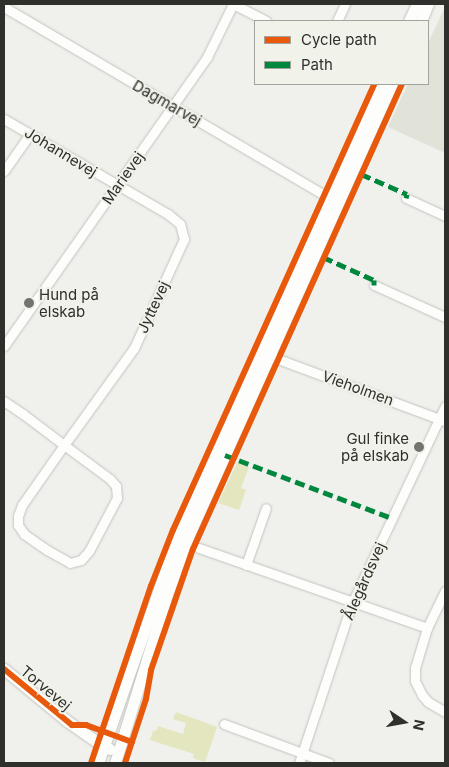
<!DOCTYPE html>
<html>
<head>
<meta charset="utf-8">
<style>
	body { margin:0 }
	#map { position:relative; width:449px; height:767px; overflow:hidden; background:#f0f0ec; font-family:Inter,sans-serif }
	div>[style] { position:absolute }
	.built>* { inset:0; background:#e1e2d8 }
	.green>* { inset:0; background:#e4e6bf }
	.roads { filter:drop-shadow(0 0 1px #c2c2bf) drop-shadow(0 0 1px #c2c2bf) }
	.street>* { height:9px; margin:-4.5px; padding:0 4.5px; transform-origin:4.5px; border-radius:4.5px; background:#fdfdfc }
	.secondary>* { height:11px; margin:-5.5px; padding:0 5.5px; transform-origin:5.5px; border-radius:5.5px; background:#fdfdfc }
	.quiet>* { height:5px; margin-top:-2.5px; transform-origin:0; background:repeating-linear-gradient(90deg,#00873e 0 10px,transparent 0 15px) }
	.cycleway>* { height:6px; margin:-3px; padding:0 3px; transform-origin:3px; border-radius:3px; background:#e8590c }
	.dots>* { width:14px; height:14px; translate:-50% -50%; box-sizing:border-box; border:2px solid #f1f2ea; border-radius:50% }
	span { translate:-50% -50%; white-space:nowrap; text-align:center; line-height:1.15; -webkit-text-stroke:4px #f1f2ea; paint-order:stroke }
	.street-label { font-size:15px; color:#2f2f2c }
	.poi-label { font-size:15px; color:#2f2f2c }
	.left { translate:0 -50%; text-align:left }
	.right { translate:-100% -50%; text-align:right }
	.frame { position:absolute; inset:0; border:5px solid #2f2f2c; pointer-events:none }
	.legend { position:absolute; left:254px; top:20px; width:175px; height:65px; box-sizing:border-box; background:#f1f2ea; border:1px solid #a3a49e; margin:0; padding:6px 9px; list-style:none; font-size:15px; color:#2f2f2c }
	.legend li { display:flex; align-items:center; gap:10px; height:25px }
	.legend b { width:25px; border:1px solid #a3a49e }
	.north { position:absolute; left:379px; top:697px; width:50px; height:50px; -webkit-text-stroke:4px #f1f2ea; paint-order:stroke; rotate:102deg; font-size:14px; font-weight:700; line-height:20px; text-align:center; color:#2f2f2c }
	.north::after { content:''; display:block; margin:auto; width:18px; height:22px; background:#2f2f2c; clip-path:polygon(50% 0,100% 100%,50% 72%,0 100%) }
</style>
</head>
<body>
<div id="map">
	<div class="built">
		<i style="clip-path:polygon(445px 7px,445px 153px,388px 127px,408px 84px,428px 84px,428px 43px)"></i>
	</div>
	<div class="green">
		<i style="clip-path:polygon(237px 463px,249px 467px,241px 488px,246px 490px,239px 510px,218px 503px)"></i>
		<i style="clip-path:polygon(176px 712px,217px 727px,205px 762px,193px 758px,194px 754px,150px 740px,153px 731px,157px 730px,158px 726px,183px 734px,186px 723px,173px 719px)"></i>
	</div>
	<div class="roads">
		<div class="street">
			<i style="left:233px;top:4px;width:37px;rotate:27deg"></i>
			<i style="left:4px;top:7px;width:379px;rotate:30.4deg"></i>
			<i style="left:337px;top:21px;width:19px;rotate:-65deg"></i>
			<i style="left:4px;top:119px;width:190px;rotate:30.1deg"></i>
			<i style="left:168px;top:214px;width:16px;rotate:40deg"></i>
			<i style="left:180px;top:224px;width:16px;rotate:75deg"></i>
			<i style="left:184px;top:239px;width:120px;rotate:114.6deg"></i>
			<i style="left:134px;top:348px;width:120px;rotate:125.8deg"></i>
			<i style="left:64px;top:445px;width:73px;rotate:125deg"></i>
			<i style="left:22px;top:505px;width:12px;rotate:110deg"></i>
			<i style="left:18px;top:516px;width:9px;rotate:90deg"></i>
			<i style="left:18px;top:525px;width:11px;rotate:56deg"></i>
			<i style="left:24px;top:534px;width:28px;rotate:35deg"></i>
			<i style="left:47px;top:550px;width:26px;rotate:29deg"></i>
			<i style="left:70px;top:563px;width:11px;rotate:-15deg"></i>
			<i style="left:81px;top:560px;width:12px;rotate:-48deg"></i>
			<i style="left:89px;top:551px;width:60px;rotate:-62.2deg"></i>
			<i style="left:117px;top:498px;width:12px;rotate:-95deg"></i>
			<i style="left:116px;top:486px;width:9px;rotate:-131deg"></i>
			<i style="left:110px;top:479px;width:57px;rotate:-143.5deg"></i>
			<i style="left:64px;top:445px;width:51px;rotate:-142.9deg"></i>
			<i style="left:23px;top:414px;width:23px;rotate:-146deg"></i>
			<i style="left:4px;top:171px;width:45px;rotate:-54.9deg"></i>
			<i style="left:406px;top:198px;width:43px;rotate:24.8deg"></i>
			<i style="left:374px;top:285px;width:78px;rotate:24.3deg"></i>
			<i style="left:4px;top:346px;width:353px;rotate:-54.9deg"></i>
			<i style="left:207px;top:57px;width:59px;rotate:-63.9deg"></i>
			<i style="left:270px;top:356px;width:187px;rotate:20.4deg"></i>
			<i style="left:199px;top:548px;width:242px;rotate:19.3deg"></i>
			<i style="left:246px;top:565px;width:60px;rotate:-70.7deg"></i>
			<i style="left:445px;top:591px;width:41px;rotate:115.9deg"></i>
			<i style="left:427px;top:628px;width:42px;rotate:106.7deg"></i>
			<i style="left:415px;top:668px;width:13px;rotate:90deg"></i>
			<i style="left:415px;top:681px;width:16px;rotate:63deg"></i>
			<i style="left:422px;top:695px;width:9px;rotate:49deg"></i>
			<i style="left:428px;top:702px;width:20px;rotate:30deg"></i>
			<i style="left:224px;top:724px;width:112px;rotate:20.4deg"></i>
			<i style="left:299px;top:763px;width:169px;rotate:-71.7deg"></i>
			<i style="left:352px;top:603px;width:218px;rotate:-64.7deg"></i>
		</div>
		<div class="secondary">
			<i style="left:409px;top:21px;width:19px;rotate:-65deg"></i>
			<i style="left:421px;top:21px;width:18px;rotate:-68deg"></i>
			<i style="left:4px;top:669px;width:82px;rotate:39.5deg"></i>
			<i style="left:67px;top:721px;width:38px;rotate:35deg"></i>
			<i style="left:98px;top:743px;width:13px;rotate:27deg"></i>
			<i style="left:98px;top:763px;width:242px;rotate:-70.7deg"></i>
			<i style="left:178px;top:535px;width:495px;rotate:-65.7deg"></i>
			<i style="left:115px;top:763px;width:170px;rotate:-72.9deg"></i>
			<i style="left:165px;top:600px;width:67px;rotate:-69.9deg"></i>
			<i style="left:188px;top:537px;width:497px;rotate:-65.8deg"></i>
		</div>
	</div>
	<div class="quiet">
		<i style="left:361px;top:174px;width:50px;rotate:23.5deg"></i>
		<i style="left:407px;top:194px;width:4px;rotate:104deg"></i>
		<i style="left:323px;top:257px;width:56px;rotate:24.3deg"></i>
		<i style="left:374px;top:280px;width:5px;rotate:90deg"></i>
		<i style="left:225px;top:455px;width:178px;rotate:20.7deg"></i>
	</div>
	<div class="cycleway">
		<i style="left:4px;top:669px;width:88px;rotate:39.5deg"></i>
		<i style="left:72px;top:725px;width:14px"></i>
		<i style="left:86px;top:725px;width:49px;rotate:20.3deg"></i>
		<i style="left:91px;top:763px;width:187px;rotate:-71.3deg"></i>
		<i style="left:151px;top:586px;width:60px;rotate:-68.6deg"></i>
		<i style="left:173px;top:530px;width:489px;rotate:-65.7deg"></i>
		<i style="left:125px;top:763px;width:67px;rotate:-71.8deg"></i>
		<i style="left:146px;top:699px;width:29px;rotate:-80deg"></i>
		<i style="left:151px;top:670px;width:128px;rotate:-70.9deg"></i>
		<i style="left:193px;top:549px;width:510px;rotate:-65.8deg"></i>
	</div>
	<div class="dots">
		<i style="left:29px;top:303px;background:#73736f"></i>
		<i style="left:419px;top:447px;background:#73736f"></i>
	</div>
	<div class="street-label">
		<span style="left:167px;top:103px;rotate:30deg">Dagmarvej</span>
		<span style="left:61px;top:152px;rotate:31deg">Johannevej</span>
		<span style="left:123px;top:178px;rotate:-55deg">Marievej</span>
		<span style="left:153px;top:307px;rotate:-65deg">Jyttevej</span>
		<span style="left:358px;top:388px;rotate:20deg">Vieholmen</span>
		<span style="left:364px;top:581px;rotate:-66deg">Ålegårdsvej</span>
		<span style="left:46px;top:688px;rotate:40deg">Torvevej</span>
	</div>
	<div class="poi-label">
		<span class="left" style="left:39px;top:303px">Hund på<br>elskab</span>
		<span class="right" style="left:409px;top:447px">Gul finke<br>på elskab</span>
	</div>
	<div class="frame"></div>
	<ul class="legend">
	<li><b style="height:6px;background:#e8590c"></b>Cycle path</li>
	<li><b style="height:6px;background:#00873e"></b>Path</li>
	</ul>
	<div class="north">N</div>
</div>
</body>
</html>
